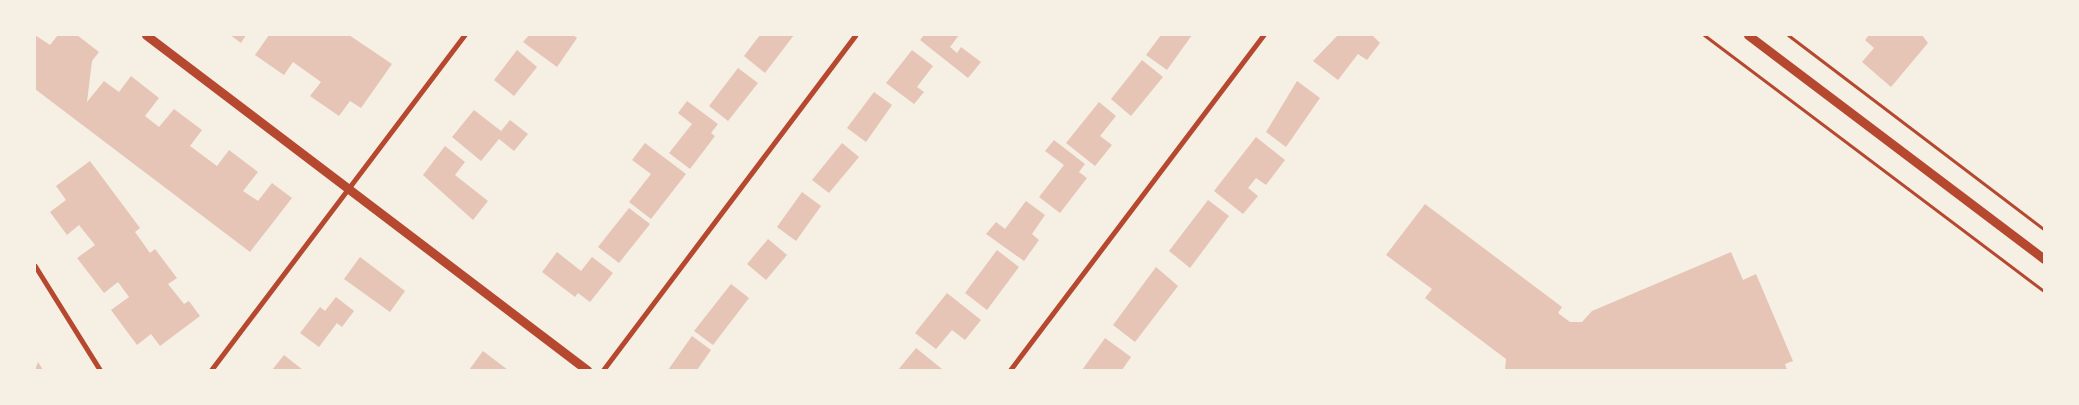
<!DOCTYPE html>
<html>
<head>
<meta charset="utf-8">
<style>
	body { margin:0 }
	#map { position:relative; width:2079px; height:405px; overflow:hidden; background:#f6efe4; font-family:Barlow,sans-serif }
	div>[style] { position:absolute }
	.building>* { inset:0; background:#e6c5b7 }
	.path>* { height:3px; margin:-1.5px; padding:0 1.5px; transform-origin:1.5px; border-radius:1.5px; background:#b5482f }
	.minor>* { height:5px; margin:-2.5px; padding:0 2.5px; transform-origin:2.5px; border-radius:2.5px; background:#b5482f }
	.tertiary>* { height:9px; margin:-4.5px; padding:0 4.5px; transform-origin:4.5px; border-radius:4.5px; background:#b5482f }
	span { translate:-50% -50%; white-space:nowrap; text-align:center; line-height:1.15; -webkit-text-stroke:4px #f6efe4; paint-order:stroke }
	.frame { position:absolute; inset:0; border:36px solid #f6efe4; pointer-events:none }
</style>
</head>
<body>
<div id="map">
	<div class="building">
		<i style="clip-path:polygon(35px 35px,50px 45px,58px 35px,77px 35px,99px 52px,92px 61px,87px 102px,104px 81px,119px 92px,131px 76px,159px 98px,145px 116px,159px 127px,174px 109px,202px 130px,190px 146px,217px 166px,229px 150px,258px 172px,243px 191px,258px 201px,272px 183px,292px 198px,250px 252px,35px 89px)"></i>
		<i style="clip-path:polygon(230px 35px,246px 35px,241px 43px)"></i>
		<i style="clip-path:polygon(269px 35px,349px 35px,392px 64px,361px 108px,350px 101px,339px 116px,310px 96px,321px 82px,293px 62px,284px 75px,255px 55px)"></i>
		<i style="clip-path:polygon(529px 35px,573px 35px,577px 38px,557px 67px,523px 42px)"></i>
		<i style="clip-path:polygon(760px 35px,794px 35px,765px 73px,744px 56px)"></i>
		<i style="clip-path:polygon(924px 35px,959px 35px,950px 47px,957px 53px,961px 47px,981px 62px,968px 78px,920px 40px)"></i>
		<i style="clip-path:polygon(1161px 35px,1192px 35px,1167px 70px,1146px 55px)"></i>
		<i style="clip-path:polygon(1338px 35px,1372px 35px,1380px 43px,1367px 60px,1358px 54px,1338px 80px,1313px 61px)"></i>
		<i style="clip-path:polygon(1869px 35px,1922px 35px,1928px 43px,1891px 87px,1862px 62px,1874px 48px,1865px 40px)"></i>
		<i style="clip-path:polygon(517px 50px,537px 67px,514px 96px,494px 80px)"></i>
		<i style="clip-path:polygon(912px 50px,933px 66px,917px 87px,924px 92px,914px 104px,886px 83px)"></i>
		<i style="clip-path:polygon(1142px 60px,1163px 77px,1131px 116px,1111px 99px)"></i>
		<i style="clip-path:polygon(738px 68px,758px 83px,728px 121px,709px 106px)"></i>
		<i style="clip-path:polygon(1297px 81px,1320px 98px,1286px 147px,1266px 132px)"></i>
		<i style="clip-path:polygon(874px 92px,892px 105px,866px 142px,847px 128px)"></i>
		<i style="clip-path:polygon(687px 101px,718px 124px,711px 133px,715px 136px,690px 169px,669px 153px,692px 124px,678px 113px)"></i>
		<i style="clip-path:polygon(1099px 102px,1116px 116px,1100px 136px,1112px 145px,1095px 166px,1066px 143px)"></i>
		<i style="clip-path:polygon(474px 110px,501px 131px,510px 120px,528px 134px,514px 151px,499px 139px,481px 161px,452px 137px)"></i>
		<i style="clip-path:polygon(1256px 137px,1285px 160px,1266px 185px,1256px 178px,1248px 188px,1258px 196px,1243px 214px,1214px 191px)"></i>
		<i style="clip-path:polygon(1054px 140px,1085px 164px,1079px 172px,1087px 178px,1060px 213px,1039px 197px,1064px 165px,1045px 151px)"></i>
		<i style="clip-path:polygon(645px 143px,686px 174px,651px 219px,629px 202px,651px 174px,632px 160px)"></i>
		<i style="clip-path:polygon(842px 143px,859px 157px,829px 193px,812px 180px)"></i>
		<i style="clip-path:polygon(445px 146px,465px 162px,455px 175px,488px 201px,473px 220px,423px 175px)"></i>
		<i style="clip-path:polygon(90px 161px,140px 228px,135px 232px,150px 253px,155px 249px,177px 278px,168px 284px,184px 304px,189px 301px,200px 316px,160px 346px,151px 334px,137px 345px,111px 310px,129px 297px,118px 282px,104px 293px,77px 258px,95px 245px,79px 225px,67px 235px,50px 212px,66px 200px,56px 186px)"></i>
		<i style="clip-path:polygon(802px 192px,821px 206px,796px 241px,777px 227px)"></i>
		<i style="clip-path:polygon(1208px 200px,1229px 216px,1190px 268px,1169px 251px)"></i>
		<i style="clip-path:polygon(1026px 201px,1045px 215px,1032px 234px,1039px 240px,1024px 261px,986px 234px,996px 222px,1005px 229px)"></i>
		<i style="clip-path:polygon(1425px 204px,1562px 307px,1558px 313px,1570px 322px,1582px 322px,1592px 311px,1731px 252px,1743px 280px,1756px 274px,1793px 361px,1785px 364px,1787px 370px,1505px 370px,1506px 359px,1425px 298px,1432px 289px,1386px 255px)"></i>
		<i style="clip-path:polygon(629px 208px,650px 224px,619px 263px,598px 247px)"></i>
		<i style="clip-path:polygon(768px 239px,787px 255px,766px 280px,747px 264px)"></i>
		<i style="clip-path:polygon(997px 250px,1019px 267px,987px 310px,965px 293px)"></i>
		<i style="clip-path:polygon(557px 252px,581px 271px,592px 257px,613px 273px,590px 302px,578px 293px,575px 297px,542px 272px)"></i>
		<i style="clip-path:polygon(360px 257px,405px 291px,390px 312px,344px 279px)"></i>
		<i style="clip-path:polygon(1156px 267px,1178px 286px,1135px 342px,1113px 325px)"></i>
		<i style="clip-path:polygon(731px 284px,749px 298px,713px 345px,694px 331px)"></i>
		<i style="clip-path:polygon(947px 293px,981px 320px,965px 340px,952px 330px,936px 349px,915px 333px)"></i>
		<i style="clip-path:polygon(336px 297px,354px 311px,342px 327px,337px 323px,319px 347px,300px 333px,320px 307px,325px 311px)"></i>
		<i style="clip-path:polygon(692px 336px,711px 350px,697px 370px,668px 370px)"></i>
		<i style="clip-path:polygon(1105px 338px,1131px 357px,1122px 370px,1082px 370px)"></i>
		<i style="clip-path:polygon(916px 348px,942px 369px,941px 370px,898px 370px)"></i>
		<i style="clip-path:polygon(483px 351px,508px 370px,469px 370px)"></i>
		<i style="clip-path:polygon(284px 355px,303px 370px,272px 370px)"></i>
		<i style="clip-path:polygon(38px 362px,43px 370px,35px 370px)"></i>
	</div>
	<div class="path">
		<i style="left:1704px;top:35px;width:426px;rotate:37deg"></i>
		<i style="left:1788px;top:35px;width:321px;rotate:37.2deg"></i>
	</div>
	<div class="minor">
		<i style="left:35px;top:266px;width:123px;rotate:58deg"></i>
		<i style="left:211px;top:370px;width:420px;rotate:-52.9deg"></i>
		<i style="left:603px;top:370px;width:419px;rotate:-53deg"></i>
		<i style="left:1010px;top:370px;width:420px;rotate:-52.9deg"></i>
	</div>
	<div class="tertiary">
		<i style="left:146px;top:35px;width:554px;rotate:37.22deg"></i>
		<i style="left:1748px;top:35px;width:371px;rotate:37.1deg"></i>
	</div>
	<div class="frame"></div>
</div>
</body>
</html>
